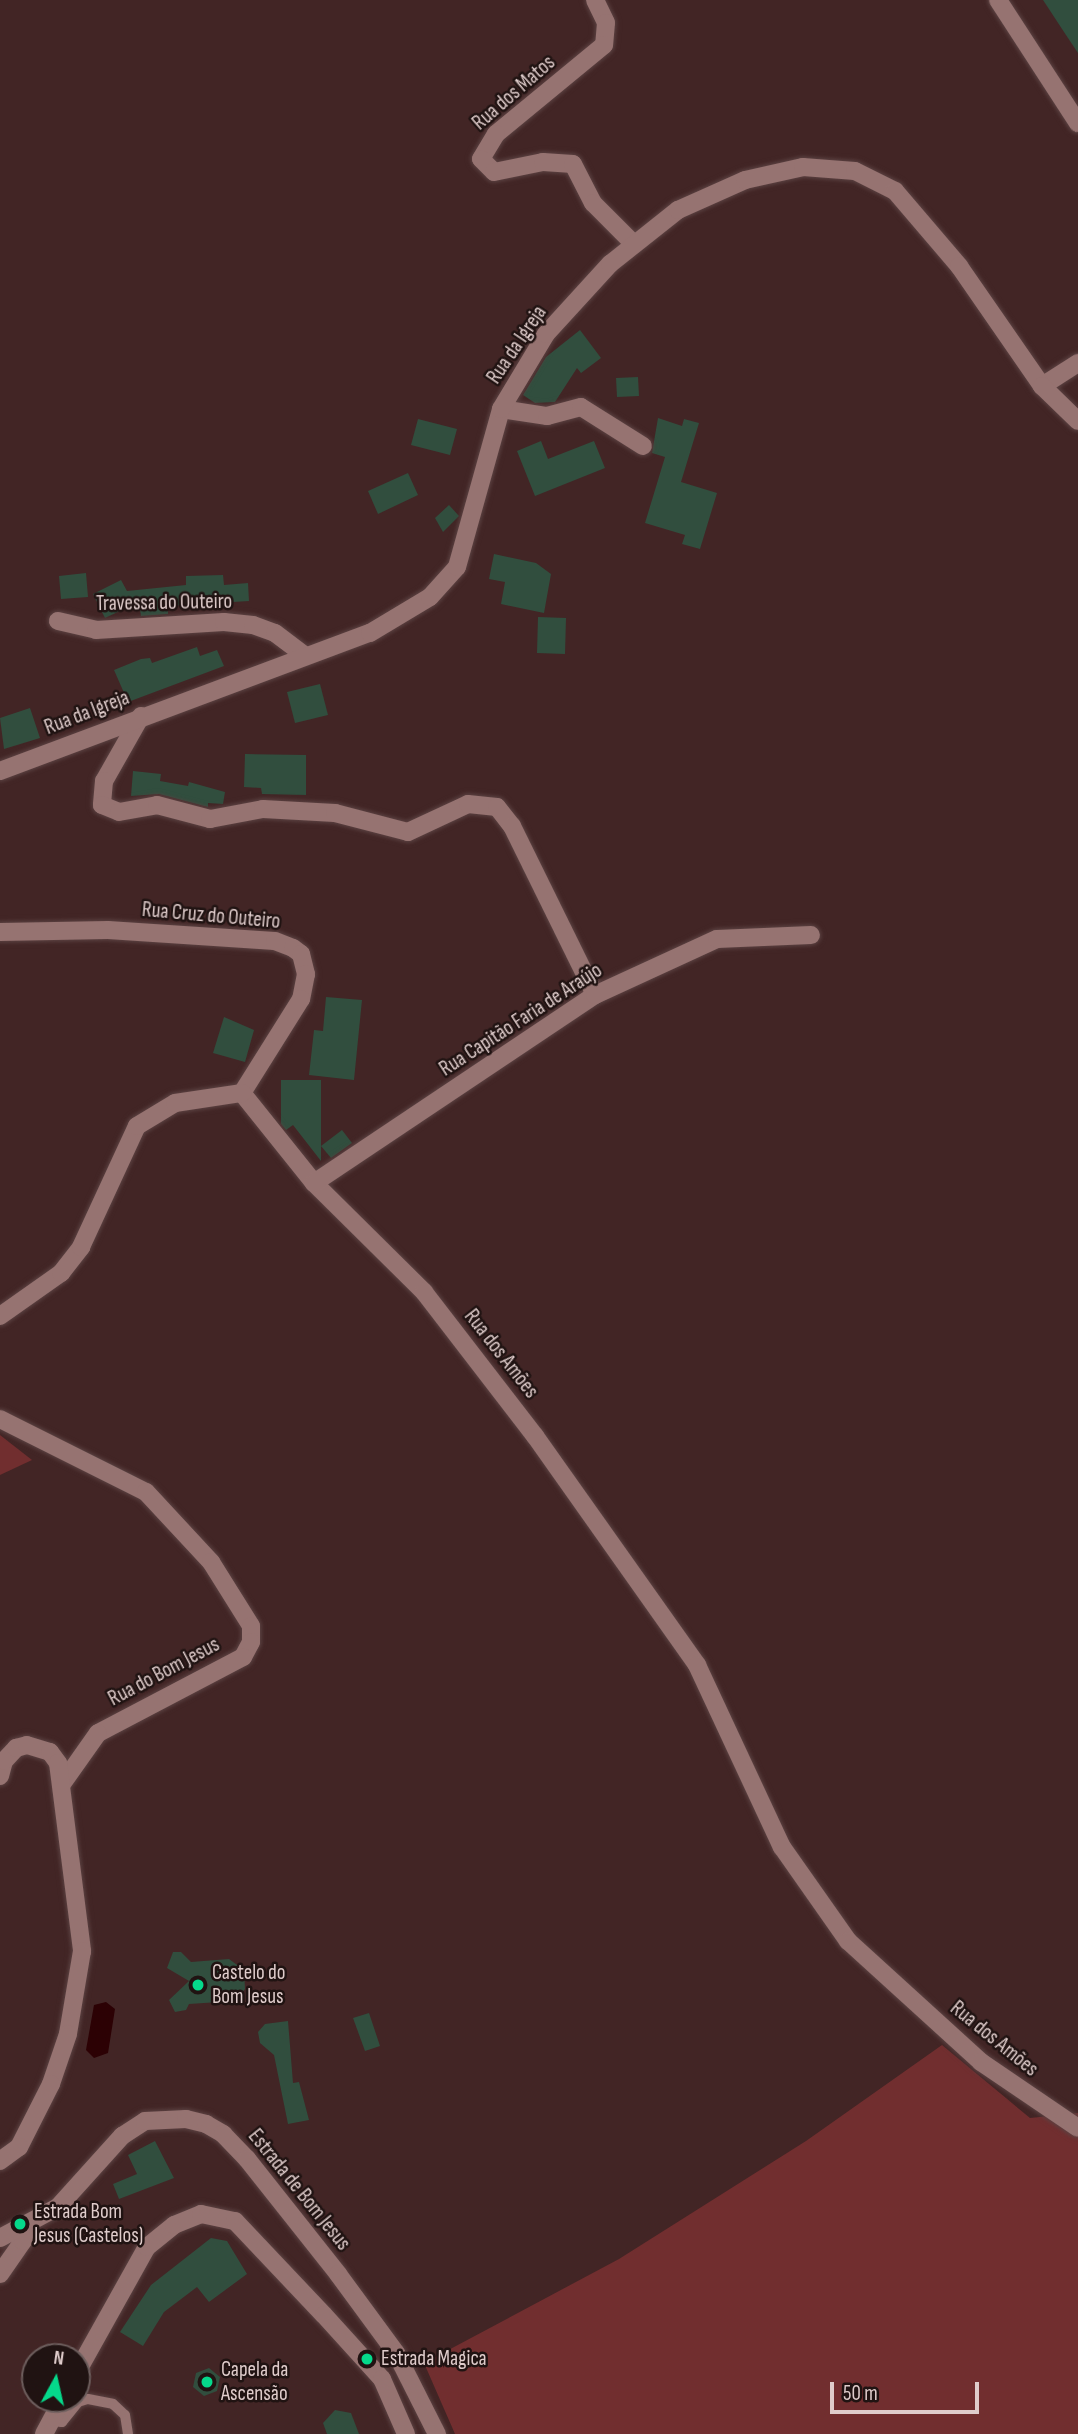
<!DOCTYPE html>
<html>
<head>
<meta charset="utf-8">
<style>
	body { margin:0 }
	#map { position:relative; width:1078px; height:2434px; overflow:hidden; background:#422525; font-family:"Sofia Sans Condensed",sans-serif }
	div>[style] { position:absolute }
	.green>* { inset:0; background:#712e2f }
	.water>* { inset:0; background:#2c0104 }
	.building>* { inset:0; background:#314e3e }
	.roads { filter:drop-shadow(0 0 2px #5b4242) drop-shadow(0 0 2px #5b4242) }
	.service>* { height:10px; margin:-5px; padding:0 5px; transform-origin:5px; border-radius:5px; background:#967371 }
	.minor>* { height:18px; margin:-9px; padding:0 9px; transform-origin:9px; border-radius:9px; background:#967371 }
	.tertiary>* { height:18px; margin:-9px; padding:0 9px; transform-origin:9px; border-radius:9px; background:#967371 }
	.secondary>* { height:18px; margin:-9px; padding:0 9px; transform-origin:9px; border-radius:9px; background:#967371 }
	.dots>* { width:19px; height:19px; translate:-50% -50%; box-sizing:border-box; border:4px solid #201312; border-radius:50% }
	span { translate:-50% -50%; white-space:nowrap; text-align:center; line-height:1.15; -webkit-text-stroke:5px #201312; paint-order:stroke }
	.street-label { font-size:21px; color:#dfcccb }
	.poi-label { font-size:21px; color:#dfcccb }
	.left { translate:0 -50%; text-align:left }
	.north { position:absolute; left:21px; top:2343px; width:70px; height:70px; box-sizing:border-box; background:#201312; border:2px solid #6c5d5c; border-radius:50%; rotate:8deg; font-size:19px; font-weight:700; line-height:28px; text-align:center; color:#dfcccb }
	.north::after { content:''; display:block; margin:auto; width:24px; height:32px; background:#05d98b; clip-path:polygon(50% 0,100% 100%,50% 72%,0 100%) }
	.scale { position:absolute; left:830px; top:2382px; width:149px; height:32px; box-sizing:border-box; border:4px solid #dfcccb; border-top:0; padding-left:9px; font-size:21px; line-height:24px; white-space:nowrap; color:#dfcccb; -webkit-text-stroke:5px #201312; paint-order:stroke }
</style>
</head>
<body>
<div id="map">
	<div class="green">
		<i style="clip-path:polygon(0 1435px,32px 1460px,0 1475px)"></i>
		<i style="clip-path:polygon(942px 2045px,1030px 2118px,1078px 2113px,1078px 2434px,455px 2434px,424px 2363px,619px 2259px,806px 2141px)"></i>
	</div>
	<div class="water">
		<i style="clip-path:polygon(106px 2002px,115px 2009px,108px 2053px,94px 2058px,86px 2050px,94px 2005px)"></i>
	</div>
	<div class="building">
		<i style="clip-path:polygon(1043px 0,1078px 0,1078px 53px,1064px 32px)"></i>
		<i style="clip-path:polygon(580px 330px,601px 358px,581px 373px,577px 368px,555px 402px,535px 403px,523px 395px,546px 357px)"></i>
		<i style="clip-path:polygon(638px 377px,639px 396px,617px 397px,616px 378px)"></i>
		<i style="clip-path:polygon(658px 418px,682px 426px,684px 419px,699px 423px,681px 482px,717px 493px,700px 549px,682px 544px,685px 535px,645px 523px,665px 457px,652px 453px)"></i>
		<i style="clip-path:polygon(418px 419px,457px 429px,450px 455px,411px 445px)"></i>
		<i style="clip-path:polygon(541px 441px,548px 459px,594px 441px,605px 468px,535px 496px,517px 451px)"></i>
		<i style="clip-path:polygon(408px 473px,418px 495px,378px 514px,368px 491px)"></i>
		<i style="clip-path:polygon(449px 505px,459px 516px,443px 532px,435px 518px)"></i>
		<i style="clip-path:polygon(494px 554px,536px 563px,551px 574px,544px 613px,501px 604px,505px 582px,489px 579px)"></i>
		<i style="clip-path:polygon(86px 573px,88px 597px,61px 599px,59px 576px)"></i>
		<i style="clip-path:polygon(223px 575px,224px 585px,248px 583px,249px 601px,168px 606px,168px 614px,141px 616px,139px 602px,105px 618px,93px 594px,121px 580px,127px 591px,186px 585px,186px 576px)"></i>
		<i style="clip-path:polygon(538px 617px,566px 618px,565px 654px,537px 653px)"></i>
		<i style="clip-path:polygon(197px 647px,200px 656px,217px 650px,224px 666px,128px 702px,114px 670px,141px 659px,150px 658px,152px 663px)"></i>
		<i style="clip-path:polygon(320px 684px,328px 715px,295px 723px,287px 692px)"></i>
		<i style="clip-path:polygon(30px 708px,40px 738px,4px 749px,0 718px)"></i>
		<i style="clip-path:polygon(245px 754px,306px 755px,306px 795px,262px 794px,261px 788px,244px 787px)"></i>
		<i style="clip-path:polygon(133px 771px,161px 774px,160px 781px,188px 786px,189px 782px,225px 792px,223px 804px,208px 803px,208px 807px,159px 794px,131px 796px)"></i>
		<i style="clip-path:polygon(326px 997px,362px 1000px,354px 1080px,309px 1075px,314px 1030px,323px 1031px)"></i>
		<i style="clip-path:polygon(224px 1017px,254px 1030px,245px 1062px,213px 1053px)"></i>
		<i style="clip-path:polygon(281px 1080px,321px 1080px,321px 1161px,293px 1125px,286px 1130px,281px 1124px)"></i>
		<i style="clip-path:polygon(342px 1130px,352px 1143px,331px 1158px,321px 1146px)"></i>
		<i style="clip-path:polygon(173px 1952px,181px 1952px,191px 1962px,229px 1959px,244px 1970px,245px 1989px,234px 2001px,189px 2004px,186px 2010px,175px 2012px,169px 2000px,189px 1981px,167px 1968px)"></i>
		<i style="clip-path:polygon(369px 2013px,380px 2046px,365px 2051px,353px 2018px)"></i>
		<i style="clip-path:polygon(288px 2021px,293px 2083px,299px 2082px,309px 2120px,288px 2124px,274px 2055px,260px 2043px,258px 2032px,265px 2024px)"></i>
		<i style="clip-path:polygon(155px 2141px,174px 2178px,119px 2199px,113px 2184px,137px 2174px,128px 2155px)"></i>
		<i style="clip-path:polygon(211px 2238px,227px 2241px,247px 2274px,209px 2302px,197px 2287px,164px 2312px,143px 2346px,120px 2332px,151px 2285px)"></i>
		<i style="clip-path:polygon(209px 2368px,220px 2377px,217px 2391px,204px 2396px,193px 2387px,196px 2373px)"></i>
		<i style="clip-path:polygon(335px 2410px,351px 2413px,359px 2434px,327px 2434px,323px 2423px)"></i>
	</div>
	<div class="roads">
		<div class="service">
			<i style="left:51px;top:2421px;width:11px;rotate:5deg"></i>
			<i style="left:62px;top:2422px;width:26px;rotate:-51deg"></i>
			<i style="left:78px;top:2402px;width:10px;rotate:-17deg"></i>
			<i style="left:88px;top:2399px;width:25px;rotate:11deg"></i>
			<i style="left:113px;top:2404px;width:16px;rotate:43deg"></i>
			<i style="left:125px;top:2415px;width:19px;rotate:81deg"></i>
		</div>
		<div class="minor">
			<i style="left:595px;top:0;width:25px;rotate:64deg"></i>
			<i style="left:606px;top:23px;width:22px;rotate:95deg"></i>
			<i style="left:604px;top:45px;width:140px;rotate:140.5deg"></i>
			<i style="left:496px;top:134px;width:29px;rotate:121deg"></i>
			<i style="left:481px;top:159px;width:18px;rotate:45deg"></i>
			<i style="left:494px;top:172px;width:50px;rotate:-11.5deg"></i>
			<i style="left:543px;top:162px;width:30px;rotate:4deg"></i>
			<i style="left:573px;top:164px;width:44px;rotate:62.9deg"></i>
			<i style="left:593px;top:203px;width:58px;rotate:45deg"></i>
			<i style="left:998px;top:0;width:147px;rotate:57deg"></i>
			<i style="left:1042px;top:386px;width:43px;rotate:-32.6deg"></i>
			<i style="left:501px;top:409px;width:47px;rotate:8.7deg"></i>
			<i style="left:547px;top:416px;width:35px;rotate:-15deg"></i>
			<i style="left:581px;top:407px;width:73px;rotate:32.2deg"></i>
			<i style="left:58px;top:621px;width:39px;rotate:13deg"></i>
			<i style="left:96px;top:630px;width:128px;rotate:-3.6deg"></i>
			<i style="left:224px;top:622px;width:29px;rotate:6deg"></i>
			<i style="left:253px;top:625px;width:23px;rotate:20deg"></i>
			<i style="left:275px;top:633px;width:38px;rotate:37deg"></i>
			<i style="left:141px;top:716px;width:75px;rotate:119.6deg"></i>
			<i style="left:104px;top:781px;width:24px;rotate:95deg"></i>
			<i style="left:102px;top:805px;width:18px;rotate:22deg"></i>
			<i style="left:119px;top:812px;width:39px;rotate:-10deg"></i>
			<i style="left:157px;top:805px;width:55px;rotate:14.8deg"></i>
			<i style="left:210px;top:819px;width:54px;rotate:-10.7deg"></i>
			<i style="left:263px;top:809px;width:72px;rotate:3.2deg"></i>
			<i style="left:335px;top:813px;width:75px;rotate:14.6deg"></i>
			<i style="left:408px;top:832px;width:66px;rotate:-25deg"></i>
			<i style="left:468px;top:804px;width:29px;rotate:6deg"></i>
			<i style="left:497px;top:807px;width:24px;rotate:52deg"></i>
			<i style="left:512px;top:826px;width:188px;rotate:63.8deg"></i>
			<i style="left:0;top:932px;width:108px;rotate:-1.1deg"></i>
			<i style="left:108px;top:930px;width:167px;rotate:3.8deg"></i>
			<i style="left:275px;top:941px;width:19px;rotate:21deg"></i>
			<i style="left:293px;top:948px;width:10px;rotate:37deg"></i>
			<i style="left:301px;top:954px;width:21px;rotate:76deg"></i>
			<i style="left:306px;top:974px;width:25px;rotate:101deg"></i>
			<i style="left:301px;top:999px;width:111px;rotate:122.1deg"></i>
			<i style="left:242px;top:1093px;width:115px;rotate:51.3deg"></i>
			<i style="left:314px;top:1183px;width:155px;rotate:44.7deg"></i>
			<i style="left:424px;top:1292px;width:182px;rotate:52.4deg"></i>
			<i style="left:535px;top:1436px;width:281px;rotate:54.7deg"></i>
			<i style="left:697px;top:1665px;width:201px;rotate:65deg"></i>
			<i style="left:782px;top:1847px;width:115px;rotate:54.9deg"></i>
			<i style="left:848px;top:1941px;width:180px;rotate:42.3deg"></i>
			<i style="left:981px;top:2062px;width:117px;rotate:34.2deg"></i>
			<i style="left:314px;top:1183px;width:338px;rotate:-33.8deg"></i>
			<i style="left:595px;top:995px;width:134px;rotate:-24.7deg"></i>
			<i style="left:717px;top:939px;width:94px;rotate:-2.4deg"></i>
			<i style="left:0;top:1316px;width:75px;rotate:-35.2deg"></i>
			<i style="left:61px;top:1273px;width:33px;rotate:-52deg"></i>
			<i style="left:81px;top:1247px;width:133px;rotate:-65.2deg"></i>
			<i style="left:137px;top:1126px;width:44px;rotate:-31.2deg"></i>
			<i style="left:175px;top:1103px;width:68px;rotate:-8.5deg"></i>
			<i style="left:0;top:1419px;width:163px;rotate:26.6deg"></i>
			<i style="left:146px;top:1492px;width:96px;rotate:47.1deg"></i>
			<i style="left:211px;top:1562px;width:75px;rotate:58deg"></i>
			<i style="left:251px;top:1626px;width:16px;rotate:90deg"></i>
			<i style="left:251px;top:1642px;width:17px;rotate:118deg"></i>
			<i style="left:243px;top:1657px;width:164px;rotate:152.3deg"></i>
			<i style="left:98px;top:1733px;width:62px;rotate:125.2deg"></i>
			<i style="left:0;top:2274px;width:40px;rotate:-55.1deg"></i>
			<i style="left:23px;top:2241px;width:13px;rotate:-77deg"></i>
			<i style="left:77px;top:2372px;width:143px;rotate:-60.8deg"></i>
			<i style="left:147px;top:2247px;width:35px;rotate:-39deg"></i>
			<i style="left:174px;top:2225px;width:29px;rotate:-22deg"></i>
			<i style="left:201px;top:2214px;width:35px;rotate:12deg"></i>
			<i style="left:235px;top:2221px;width:129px;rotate:46.6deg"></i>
			<i style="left:324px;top:2315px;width:86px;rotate:47.8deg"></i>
			<i style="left:382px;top:2379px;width:60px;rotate:66.4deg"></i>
			<i style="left:44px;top:2434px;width:40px;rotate:-62deg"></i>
		</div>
		<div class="tertiary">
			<i style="left:0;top:771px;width:395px;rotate:-20.5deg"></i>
			<i style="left:370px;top:633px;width:70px;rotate:-31deg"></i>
			<i style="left:430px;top:597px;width:40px;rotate:-48deg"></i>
			<i style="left:457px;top:567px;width:164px;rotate:-74.4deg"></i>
			<i style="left:501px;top:409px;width:87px;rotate:-59deg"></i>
			<i style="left:546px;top:334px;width:95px;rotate:-47.6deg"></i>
			<i style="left:610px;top:264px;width:87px;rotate:-38.5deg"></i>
			<i style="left:678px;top:210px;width:73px;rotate:-24.1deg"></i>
			<i style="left:745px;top:180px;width:59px;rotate:-12.6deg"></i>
			<i style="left:803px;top:167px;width:52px;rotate:4.4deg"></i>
			<i style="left:855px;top:171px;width:45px;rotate:26.6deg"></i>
			<i style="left:895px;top:191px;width:99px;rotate:49.5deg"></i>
			<i style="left:959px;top:266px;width:146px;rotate:55.3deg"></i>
			<i style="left:1042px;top:386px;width:50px;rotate:44.2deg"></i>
		</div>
		<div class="secondary">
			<i style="left:0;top:1776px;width:16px;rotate:-75deg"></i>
			<i style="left:4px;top:1761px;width:18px;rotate:-47deg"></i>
			<i style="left:16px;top:1748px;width:11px;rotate:-15deg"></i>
			<i style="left:27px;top:1745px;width:24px;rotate:17deg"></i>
			<i style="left:50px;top:1752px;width:14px;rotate:54deg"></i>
			<i style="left:58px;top:1763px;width:190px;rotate:82.7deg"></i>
			<i style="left:82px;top:1951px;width:84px;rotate:99.6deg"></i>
			<i style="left:68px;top:2034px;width:53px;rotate:108.8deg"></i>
			<i style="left:51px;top:2084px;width:71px;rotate:116.9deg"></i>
			<i style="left:19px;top:2147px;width:24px;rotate:144deg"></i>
			<i style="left:0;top:2238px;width:66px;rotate:-28.1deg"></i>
			<i style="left:58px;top:2207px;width:96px;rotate:-48deg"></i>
			<i style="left:122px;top:2136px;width:27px;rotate:-33deg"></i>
			<i style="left:145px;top:2121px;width:41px;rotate:-2.8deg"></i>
			<i style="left:186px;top:2119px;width:21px;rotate:14deg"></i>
			<i style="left:206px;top:2124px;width:20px;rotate:30deg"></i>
			<i style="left:223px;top:2134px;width:35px;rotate:46deg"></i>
			<i style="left:247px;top:2159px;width:147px;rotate:51.6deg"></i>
			<i style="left:338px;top:2274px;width:98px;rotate:53.7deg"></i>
			<i style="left:396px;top:2353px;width:91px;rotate:63.2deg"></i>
		</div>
	</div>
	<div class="dots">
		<i style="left:198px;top:1985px;background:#05d98b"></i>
		<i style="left:20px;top:2224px;background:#05d98b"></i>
		<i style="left:367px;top:2359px;background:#05d98b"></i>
		<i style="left:207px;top:2382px;background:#05d98b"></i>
	</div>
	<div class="street-label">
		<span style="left:514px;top:93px;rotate:-41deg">Rua dos Matos</span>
		<span style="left:517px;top:345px;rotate:-56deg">Rua da Igreja</span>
		<span style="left:164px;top:603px;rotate:-1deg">Travessa do Outeiro</span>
		<span style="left:87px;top:713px;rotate:-21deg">Rua da Igreja</span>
		<span style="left:211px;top:916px;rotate:5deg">Rua Cruz do Outeiro</span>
		<span style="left:521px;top:1020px;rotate:-33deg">Rua Capitão Faria de Araújo</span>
		<span style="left:501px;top:1354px;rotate:52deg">Rua dos Amões</span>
		<span style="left:164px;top:1672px;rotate:-28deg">Rua do Bom Jesus</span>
		<span style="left:994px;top:2039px;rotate:39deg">Rua dos Amões</span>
		<span style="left:299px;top:2190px;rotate:51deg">Estrada de Bom Jesus</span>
	</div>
	<div class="poi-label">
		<span class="left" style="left:212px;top:1985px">Castelo do<br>Bom Jesus</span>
		<span class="left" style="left:34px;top:2224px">Estrada Bom<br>Jesus (Castelos)</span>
		<span class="left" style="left:381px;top:2359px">Estrada Magica</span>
		<span class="left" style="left:221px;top:2382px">Capela da<br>Ascensão</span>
	</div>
	<div class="north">N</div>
	<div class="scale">50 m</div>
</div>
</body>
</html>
